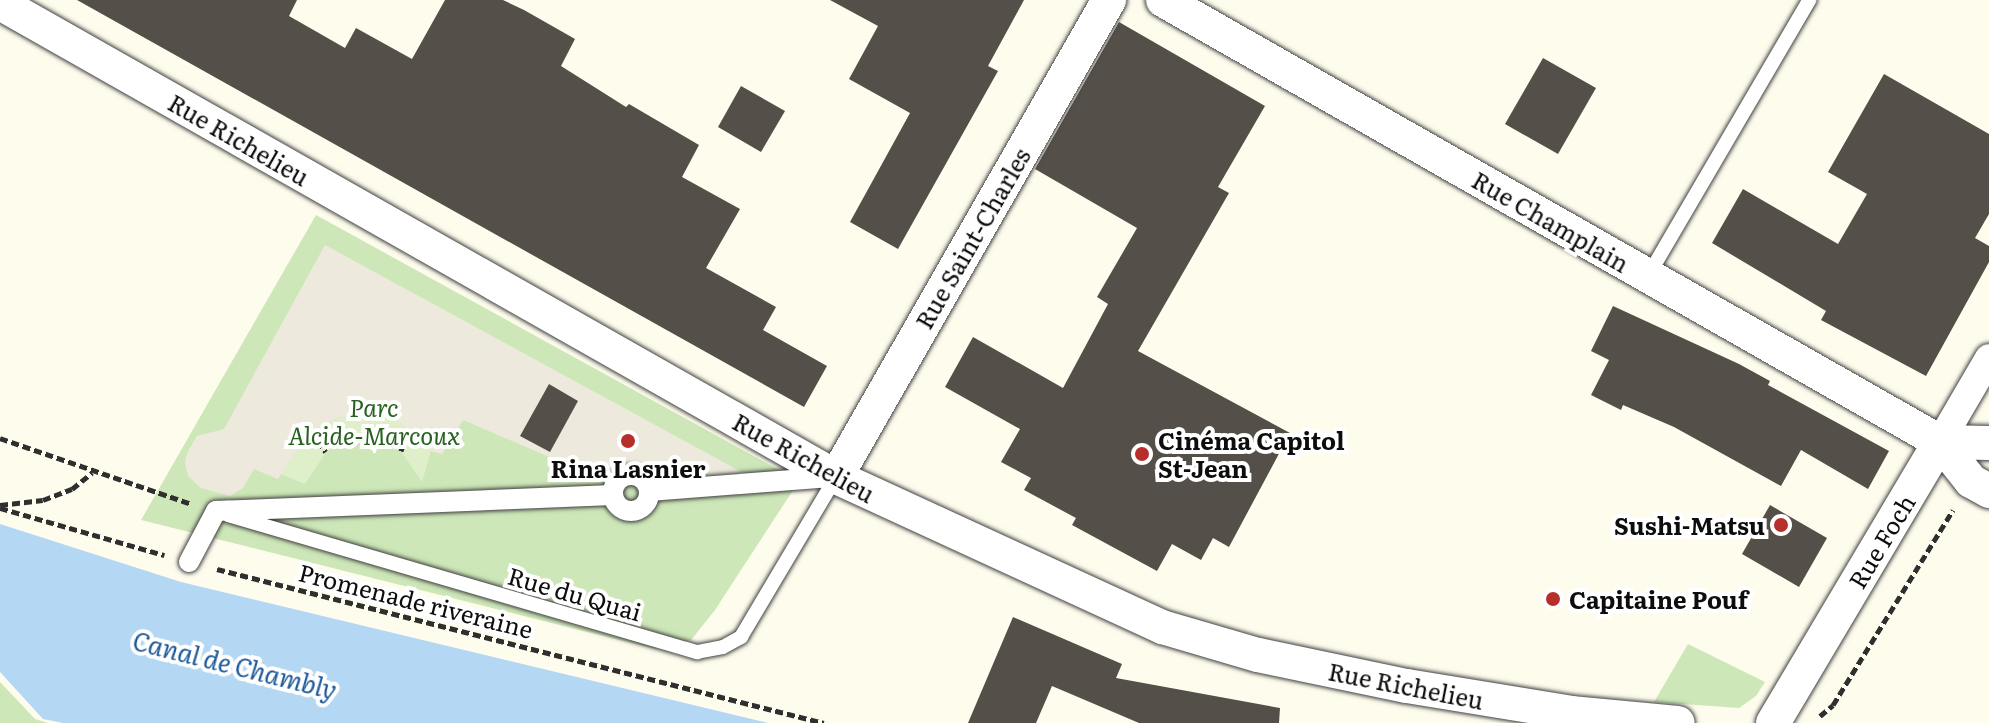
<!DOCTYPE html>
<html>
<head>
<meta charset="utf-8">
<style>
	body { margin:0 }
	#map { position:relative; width:1989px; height:723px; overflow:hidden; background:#fefced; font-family:Literata,serif }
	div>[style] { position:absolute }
	.green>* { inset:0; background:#cde7b8 }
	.pitch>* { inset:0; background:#dfefca }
	.plaza>* { inset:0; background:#edeadd }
	.water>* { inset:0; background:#b4d7f3 }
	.building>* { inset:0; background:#554f49 }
	.path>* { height:5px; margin-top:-2.5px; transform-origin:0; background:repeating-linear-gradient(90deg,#2f2f2f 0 8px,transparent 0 12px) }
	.roads { filter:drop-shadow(0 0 2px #404040) drop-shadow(0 0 2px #404040) }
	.service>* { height:14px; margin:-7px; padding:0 7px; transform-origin:7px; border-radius:7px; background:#fff }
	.pedestrian>* { height:20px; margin:-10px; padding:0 10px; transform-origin:10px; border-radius:10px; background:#fff }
	.pedestrian>.ring { margin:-10px; padding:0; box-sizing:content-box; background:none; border:20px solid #fff; border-radius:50% }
	.minor>* { height:28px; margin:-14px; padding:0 14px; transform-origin:14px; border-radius:14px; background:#fff }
	.tertiary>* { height:34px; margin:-17px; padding:0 17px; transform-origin:17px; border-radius:17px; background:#fff }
	.dots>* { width:22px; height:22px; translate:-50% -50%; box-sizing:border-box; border:4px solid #fff; border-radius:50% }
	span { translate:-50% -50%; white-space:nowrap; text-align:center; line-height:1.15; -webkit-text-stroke:8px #fff; paint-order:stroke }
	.street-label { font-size:24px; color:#0d0d0d }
	.park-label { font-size:24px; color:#286220; font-style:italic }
	.poi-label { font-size:24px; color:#0d0d0d; font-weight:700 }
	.left { translate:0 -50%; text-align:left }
	.right { translate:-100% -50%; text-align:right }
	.water-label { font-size:26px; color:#1b5899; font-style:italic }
</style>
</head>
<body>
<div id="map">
	<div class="green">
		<i style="clip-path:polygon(316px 215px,799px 481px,715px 610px,691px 640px,655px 649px,141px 520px)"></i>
		<i style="clip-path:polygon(1688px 644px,1765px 682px,1756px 696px,1739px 708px,1654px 702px)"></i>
		<i style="clip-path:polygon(0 682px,35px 719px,48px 723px,0 723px)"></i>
	</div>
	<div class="pitch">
		<i style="clip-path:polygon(359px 413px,398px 421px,427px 443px,431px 451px,422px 482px,401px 451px,378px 439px,349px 441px,326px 452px,305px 484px,281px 474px,310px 431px,336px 418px)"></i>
	</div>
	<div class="plaza">
		<i style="clip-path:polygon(325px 245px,758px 481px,660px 486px,644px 472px,625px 470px,610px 483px,463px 420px,442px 454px,431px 451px,427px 443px,398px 421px,359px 413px,336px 418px,310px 431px,278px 479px,254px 469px,243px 488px,230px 496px,201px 488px,188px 476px,185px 462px,188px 451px,197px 436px,224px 429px)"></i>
	</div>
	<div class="water">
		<i style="clip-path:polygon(0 524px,181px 582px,768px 723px,63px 723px,43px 719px,0 672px)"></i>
	</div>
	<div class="building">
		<i style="clip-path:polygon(77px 0,297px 0,289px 16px,345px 48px,356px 28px,412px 59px,445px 0,503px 0,524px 10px,575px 39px,561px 66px,626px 107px,629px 104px,699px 145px,682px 177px,740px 209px,706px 268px,776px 307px,763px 330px,827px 366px,804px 407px)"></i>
		<i style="clip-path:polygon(830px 0,1024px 0,988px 66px,998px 71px,898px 249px,850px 222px,910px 113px,849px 79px,878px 26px)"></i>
		<i style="clip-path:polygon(1119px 22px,1265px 106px,1218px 187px,1229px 193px,1138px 351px,1290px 433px,1229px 547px,1213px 538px,1201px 560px,1172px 544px,1157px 571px,1072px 525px,1076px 518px,1024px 490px,1031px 478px,1001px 462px,1020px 429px,945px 387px,973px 337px,1063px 388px,1108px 304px,1097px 297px,1137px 228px,1035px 169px)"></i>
		<i style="clip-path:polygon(1543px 58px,1596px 88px,1558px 154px,1505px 124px)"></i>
		<i style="clip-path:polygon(1884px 74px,1989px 134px,1989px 214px,1975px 238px,1989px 246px,1989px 262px,1926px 376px,1821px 320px,1826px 311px,1712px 243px,1743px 189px,1838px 244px,1867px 194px,1828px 172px)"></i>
		<i style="clip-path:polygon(741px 86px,785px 111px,761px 152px,718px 127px)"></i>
		<i style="clip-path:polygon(1613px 306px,1739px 364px,1770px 381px,1768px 385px,1889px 451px,1868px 489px,1801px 450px,1781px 486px,1674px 427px,1623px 405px,1621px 410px,1591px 395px,1609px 360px,1591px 351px)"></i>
		<i style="clip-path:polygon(549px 384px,578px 401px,550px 452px,520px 436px)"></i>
		<i style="clip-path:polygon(1770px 505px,1827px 538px,1799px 587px,1742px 554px)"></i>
		<i style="clip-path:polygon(1013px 617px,1122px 664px,1116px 678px,1280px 708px,1279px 723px,1139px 723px,1052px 686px,1036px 723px,968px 723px)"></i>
	</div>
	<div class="path">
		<i style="left:310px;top:431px;width:26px;rotate:53deg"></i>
		<i style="left:0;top:438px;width:203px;rotate:19deg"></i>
		<i style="left:401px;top:451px;width:24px;rotate:-71deg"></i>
		<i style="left:0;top:505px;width:43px;rotate:-6.6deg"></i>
		<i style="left:43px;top:500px;width:31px;rotate:-21deg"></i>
		<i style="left:72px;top:489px;width:26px;rotate:-39deg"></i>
		<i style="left:0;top:508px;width:171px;rotate:16deg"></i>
		<i style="left:217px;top:569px;width:626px;rotate:14.24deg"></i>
		<i style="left:1820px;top:716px;width:17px;rotate:-40deg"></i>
		<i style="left:1833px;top:705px;width:229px;rotate:-58.4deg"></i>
	</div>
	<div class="roads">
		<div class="service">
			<i style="left:1648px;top:276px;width:320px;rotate:-59.7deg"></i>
			<i style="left:228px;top:515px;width:489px;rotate:16.3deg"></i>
			<i style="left:697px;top:652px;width:26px;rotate:-11deg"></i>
			<i style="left:723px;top:647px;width:21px;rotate:-29deg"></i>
			<i style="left:741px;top:637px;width:186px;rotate:-59.3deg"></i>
		</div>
		<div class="pedestrian">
			<i class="ring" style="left:613px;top:475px;width:16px;height:16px"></i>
			<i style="left:649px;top:491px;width:184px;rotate:-4.4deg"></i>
			<i style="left:189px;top:562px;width:58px;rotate:-62.1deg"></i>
			<i style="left:216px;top:511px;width:397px;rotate:-2.3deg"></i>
		</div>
		<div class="minor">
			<i style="left:1940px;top:442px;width:97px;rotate:-59.7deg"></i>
		</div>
		<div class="tertiary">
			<i style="left:1163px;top:0;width:894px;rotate:29.63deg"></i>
			<i style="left:1940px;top:442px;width:50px;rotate:51.5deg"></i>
			<i style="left:1971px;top:481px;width:21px;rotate:29deg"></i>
			<i style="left:0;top:3px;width:961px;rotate:29.55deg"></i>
			<i style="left:836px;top:477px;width:359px;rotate:24.7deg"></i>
			<i style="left:1162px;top:627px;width:100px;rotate:16.3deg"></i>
			<i style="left:1258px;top:655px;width:152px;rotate:11.8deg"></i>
			<i style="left:1407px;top:686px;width:166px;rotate:9.3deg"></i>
			<i style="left:1571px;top:713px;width:107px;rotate:5.3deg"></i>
			<i style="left:1940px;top:442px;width:49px;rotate:1.2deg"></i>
			<i style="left:836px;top:477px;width:550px;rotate:-60.22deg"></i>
			<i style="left:1773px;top:723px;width:327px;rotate:-59.3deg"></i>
		</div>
	</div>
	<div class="dots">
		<i style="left:628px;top:441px;background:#b72f2b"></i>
		<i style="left:1142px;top:454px;background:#b72f2b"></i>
		<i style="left:1781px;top:525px;background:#b72f2b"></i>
		<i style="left:1553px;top:599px;background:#b72f2b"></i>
	</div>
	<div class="street-label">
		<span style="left:239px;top:139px;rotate:30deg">Rue Richelieu</span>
		<span style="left:1551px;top:221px;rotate:30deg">Rue Champlain</span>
		<span style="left:972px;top:238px;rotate:-60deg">Rue Saint-Charles</span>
		<span style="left:804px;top:457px;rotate:29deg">Rue Richelieu</span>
		<span style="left:1881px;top:541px;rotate:-59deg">Rue Foch</span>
		<span style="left:575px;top:593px;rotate:16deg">Rue du Quai</span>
		<span style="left:416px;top:600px;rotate:14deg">Promenade riveraine</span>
		<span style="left:1406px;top:685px;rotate:11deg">Rue Richelieu</span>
	</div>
	<div class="park-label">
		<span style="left:374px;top:421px">Parc<br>Alcide-Marcoux</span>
	</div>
	<div class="poi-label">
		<span class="left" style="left:1158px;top:454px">Cinéma Capitol<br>St-Jean</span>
		<span style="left:628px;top:468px">Rina Lasnier</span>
		<span class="right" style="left:1765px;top:525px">Sushi-Matsu</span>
		<span class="left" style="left:1569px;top:599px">Capitaine Pouf</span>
	</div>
	<div class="water-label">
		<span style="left:235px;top:664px;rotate:14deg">Canal de Chambly</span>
	</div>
</div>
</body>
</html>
